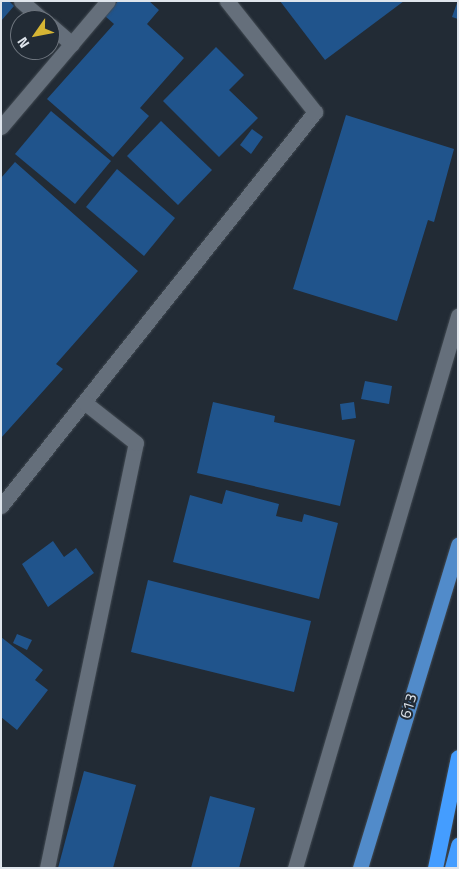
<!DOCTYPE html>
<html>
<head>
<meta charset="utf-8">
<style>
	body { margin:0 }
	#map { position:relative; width:459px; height:869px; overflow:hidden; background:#222b35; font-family:"Titillium Web",sans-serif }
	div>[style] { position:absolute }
	.building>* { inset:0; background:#20548c }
	.roads { filter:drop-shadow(0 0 1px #424a52) drop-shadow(0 0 1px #424a52) }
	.minor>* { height:15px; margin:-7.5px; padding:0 7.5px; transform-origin:7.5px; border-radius:7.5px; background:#656f7b }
	.major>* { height:15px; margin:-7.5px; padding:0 7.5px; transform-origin:7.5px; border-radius:7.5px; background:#518bca }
	.highway>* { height:15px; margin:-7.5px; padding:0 7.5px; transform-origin:7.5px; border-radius:7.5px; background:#449dff }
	span { translate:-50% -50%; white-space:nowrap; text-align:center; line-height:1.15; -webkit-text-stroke:4px #222b35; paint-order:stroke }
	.street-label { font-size:15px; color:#dfe5ec }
	.frame { position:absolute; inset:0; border:2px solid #dfe5ec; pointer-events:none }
	.north { position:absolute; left:10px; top:10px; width:50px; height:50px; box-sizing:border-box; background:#222b35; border:1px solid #6e757e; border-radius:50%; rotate:237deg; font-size:14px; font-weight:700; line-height:20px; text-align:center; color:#dfe5ec }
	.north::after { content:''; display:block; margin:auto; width:18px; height:22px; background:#d6b534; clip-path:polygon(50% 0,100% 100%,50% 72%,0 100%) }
</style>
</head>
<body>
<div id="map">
	<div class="building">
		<i style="clip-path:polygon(1px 1px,9px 1px,14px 6px,1px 21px)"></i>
		<i style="clip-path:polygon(118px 1px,149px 1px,159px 10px,147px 24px,184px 58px,140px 108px,149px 116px,113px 157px,47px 99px,114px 24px,105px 16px)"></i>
		<i style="clip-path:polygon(280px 1px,404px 1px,325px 60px)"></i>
		<i style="clip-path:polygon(457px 3px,458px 3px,458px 19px,452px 17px)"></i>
		<i style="clip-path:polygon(216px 47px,244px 75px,229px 90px,258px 118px,219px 157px,163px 101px)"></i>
		<i style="clip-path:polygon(51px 111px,111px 161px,75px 204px,15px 154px)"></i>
		<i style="clip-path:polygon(346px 115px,454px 149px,434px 222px,428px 220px,397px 321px,293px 289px)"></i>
		<i style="clip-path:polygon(161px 121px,212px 170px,178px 205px,127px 156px)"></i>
		<i style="clip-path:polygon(252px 129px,263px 137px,251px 154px,240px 145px)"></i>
		<i style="clip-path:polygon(15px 162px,138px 271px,56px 364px,63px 369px,1px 438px,1px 178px)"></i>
		<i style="clip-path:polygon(117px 169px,175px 218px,144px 256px,86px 207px)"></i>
		<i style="clip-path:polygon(365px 381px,392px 386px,389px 404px,361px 399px)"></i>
		<i style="clip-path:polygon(213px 402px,275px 416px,274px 422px,355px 440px,340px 506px,197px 473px)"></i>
		<i style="clip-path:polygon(354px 402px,356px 418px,342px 420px,340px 404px)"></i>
		<i style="clip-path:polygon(226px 490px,279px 504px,276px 516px,302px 522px,304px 514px,338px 523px,319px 599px,173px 562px,190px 495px,222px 504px)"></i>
		<i style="clip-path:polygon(53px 541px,64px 557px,76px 548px,94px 573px,48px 607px,22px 564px)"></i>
		<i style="clip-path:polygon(148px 580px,311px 621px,294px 692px,131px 652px)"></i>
		<i style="clip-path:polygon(17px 634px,32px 640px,27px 650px,13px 643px)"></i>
		<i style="clip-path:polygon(1px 637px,43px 670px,35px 680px,48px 690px,17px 730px,1px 717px)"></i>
		<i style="clip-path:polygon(84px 771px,136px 785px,113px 868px,58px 868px)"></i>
		<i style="clip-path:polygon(210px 796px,255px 808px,239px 868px,191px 868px)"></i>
	</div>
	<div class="roads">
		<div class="minor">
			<i style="left:21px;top:1px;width:29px;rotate:41deg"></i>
			<i style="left:50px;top:25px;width:29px;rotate:41deg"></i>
			<i style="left:1px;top:127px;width:165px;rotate:-49.7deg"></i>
			<i style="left:1px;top:506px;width:504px;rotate:-51.45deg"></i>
			<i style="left:315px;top:112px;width:142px;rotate:-128.4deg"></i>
			<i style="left:47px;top:868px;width:434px;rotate:-78.2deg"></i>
			<i style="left:136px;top:443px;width:66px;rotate:-141.7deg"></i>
			<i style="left:295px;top:868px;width:576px;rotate:-73.55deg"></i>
		</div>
		<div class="major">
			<i style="left:360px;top:868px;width:338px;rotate:-73.1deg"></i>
		</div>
		<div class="highway">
			<i style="left:435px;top:868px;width:113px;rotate:-78.3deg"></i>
			<i style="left:452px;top:868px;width:24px;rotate:-75deg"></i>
		</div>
	</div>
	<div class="street-label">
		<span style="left:408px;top:706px;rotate:-73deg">613</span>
	</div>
	<div class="frame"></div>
	<div class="north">N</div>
</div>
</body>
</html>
